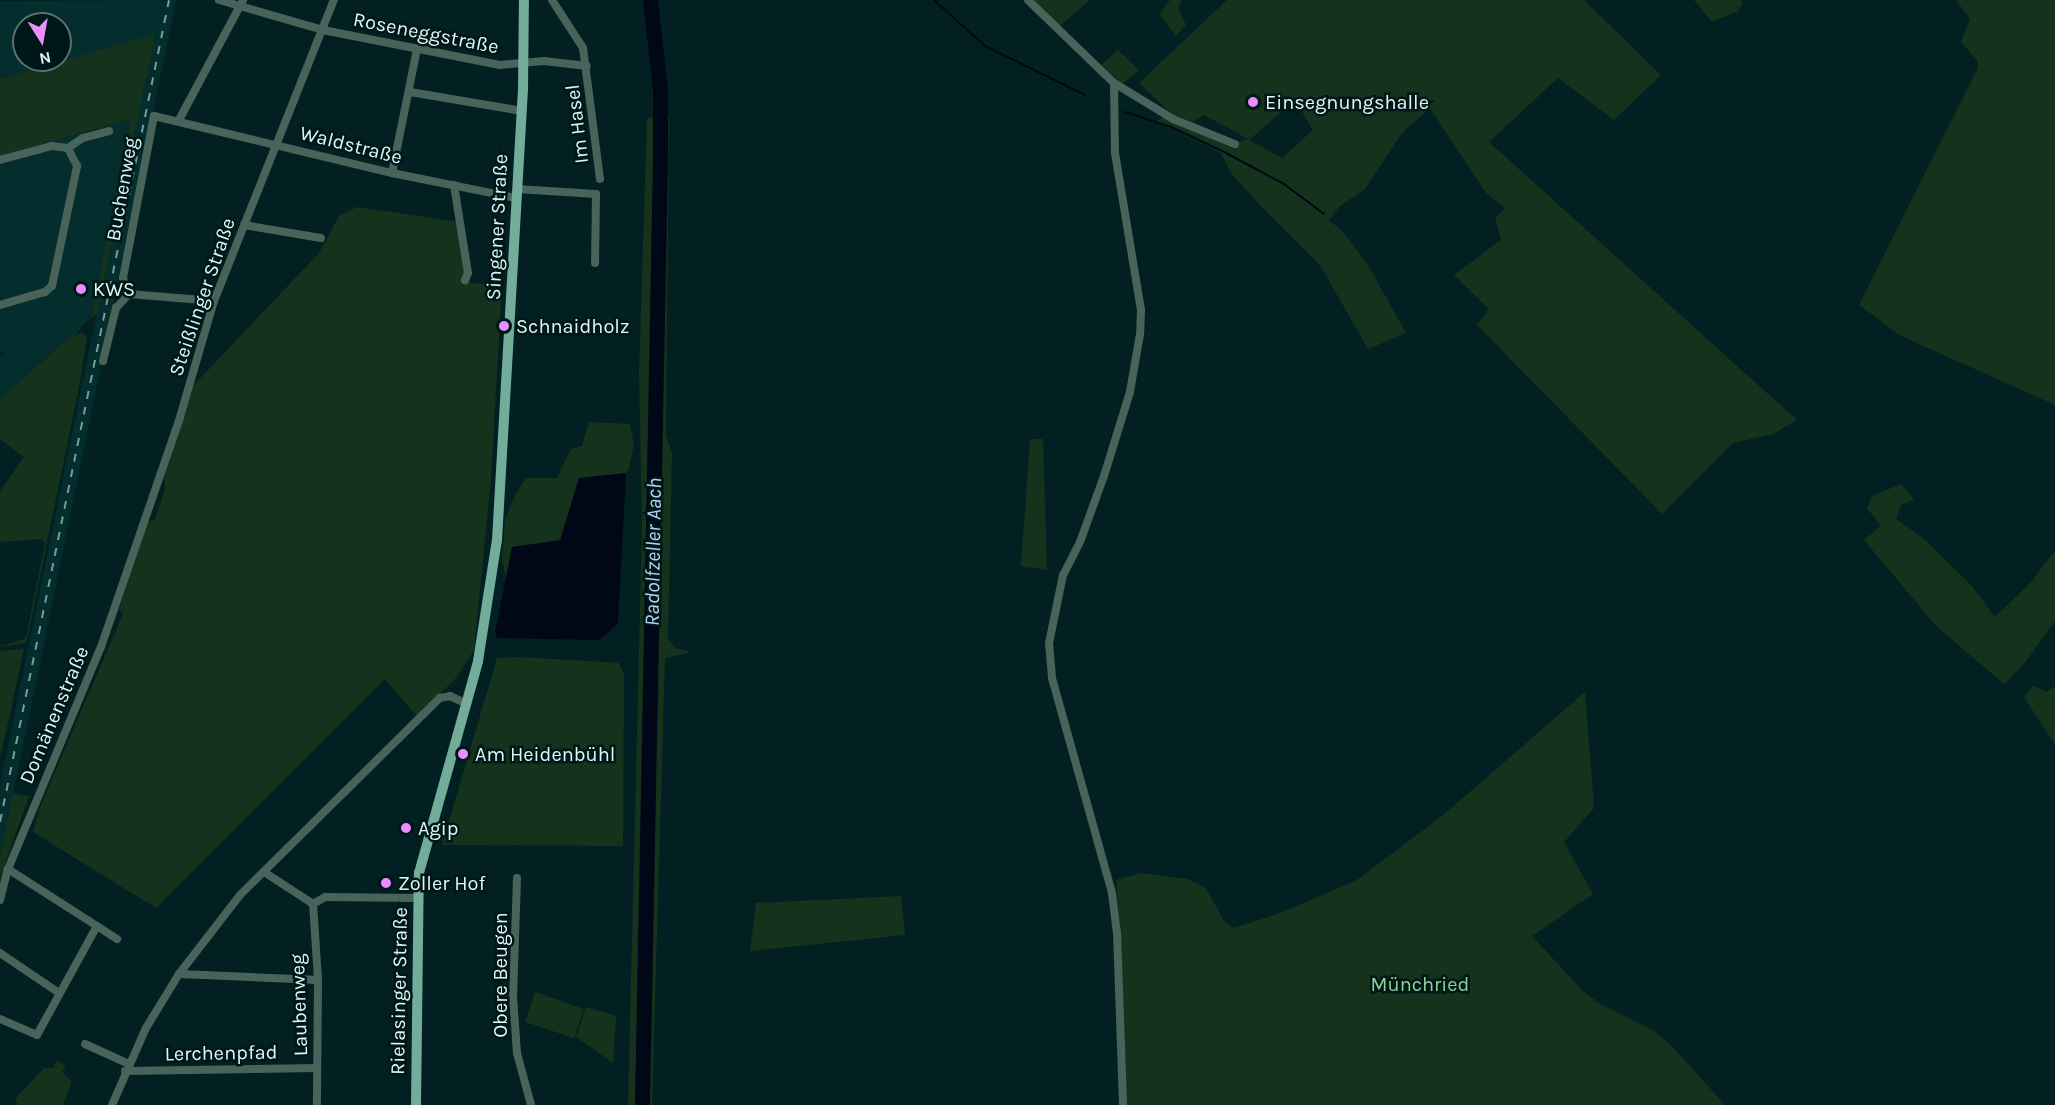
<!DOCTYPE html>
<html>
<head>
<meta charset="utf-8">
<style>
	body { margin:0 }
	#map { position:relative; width:2055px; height:1105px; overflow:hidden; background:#022022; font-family:Karla,sans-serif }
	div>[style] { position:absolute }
	.built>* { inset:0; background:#042d2e }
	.green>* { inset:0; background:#15331c }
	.water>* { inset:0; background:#000717 }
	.stream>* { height:2px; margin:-1px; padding:0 1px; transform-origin:1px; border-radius:1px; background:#000717 }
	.river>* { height:15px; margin:-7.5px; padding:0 7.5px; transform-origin:7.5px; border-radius:7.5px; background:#000717 }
	.minor>* { height:8px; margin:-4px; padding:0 4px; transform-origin:4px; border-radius:4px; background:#49635b }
	.major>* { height:10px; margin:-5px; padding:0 5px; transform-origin:5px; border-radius:5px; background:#74ac9b }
	.rail>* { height:2px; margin-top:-1px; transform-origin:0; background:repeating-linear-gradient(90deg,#7f9899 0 8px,transparent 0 16px) }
	.dots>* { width:16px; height:16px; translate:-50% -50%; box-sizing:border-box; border:3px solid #001718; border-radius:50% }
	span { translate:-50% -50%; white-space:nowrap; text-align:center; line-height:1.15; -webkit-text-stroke:5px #001718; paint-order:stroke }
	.street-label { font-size:20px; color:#e0f6f6 }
	.poi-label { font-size:20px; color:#e0f6f6 }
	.left { translate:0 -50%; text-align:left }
	.park-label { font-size:20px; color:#8dd299 }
	.water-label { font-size:21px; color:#aed3f6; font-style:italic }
	.north { position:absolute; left:12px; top:12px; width:60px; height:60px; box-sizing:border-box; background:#001718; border:2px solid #5a7071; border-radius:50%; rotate:169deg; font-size:16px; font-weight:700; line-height:24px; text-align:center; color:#e0f6f6 }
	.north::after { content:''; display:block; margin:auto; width:21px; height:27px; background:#ea8dfd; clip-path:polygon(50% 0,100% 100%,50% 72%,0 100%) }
</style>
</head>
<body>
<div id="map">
	<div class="built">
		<i style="clip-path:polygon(evenodd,176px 0,0 858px,0 785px,154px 35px,0 79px,0 1px,176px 0,24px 24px,60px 24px,60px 60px,24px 60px,24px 24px)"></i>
		<i style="clip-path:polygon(131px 119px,91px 318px,0 399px,0 357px,5px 352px,0 352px,0 156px)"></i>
	</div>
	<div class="green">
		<i style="clip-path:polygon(1033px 0,1090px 0,1060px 26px)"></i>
		<i style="clip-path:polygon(1170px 0,1182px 0,1178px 7px,1186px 25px,1176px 36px,1159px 14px)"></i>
		<i style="clip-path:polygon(evenodd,1227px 0,1584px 0,1661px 75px,1614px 120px,1558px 78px,1489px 142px,1797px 420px,1773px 434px,1733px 443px,1662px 514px,1477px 325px,1489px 309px,1454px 275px,1501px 240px,1495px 218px,1505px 208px,1486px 193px,1430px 108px,1402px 133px,1365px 189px,1339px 207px,1329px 220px,1343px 232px,1368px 265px,1406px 333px,1368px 349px,1320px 265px,1261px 206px,1231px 173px,1221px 153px,1157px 122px,1165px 114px,1235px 144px,1248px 139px,1204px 115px,1192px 122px,1172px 114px,1139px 83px,1227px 0,1295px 100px,1313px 130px,1282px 158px,1249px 140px,1295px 100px)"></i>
		<i style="clip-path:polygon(1694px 0,1741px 0,1743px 3px,1738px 11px,1712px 22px)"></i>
		<i style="clip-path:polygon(1956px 0,2055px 0,2055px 405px,1901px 336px,1859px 305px,1978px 68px,1977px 60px,1961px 42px,1970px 19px)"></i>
		<i style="clip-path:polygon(155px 34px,97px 314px,91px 318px,131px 119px,0 156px,0 79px)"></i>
		<i style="clip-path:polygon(1118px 50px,1139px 70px,1122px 84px,1101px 65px)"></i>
		<i style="clip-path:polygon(669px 116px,666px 434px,672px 453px,668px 640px,676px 648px,691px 652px,665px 658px,652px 1105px,628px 1105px,642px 526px,639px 373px,647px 118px)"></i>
		<i style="clip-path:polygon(357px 207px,460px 222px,470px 283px,502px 285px,491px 479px,474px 650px,457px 677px,417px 716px,385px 679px,156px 908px,33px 832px,40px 807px,123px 614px,119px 609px,147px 521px,155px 520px,165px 488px,164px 472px,191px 388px,319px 253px,339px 216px)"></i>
		<i style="clip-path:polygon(82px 326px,74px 337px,82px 332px,87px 337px,79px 387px,27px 640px,25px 643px,0 647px,26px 638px,45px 543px,40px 539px,0 542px,0 491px,24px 457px,0 439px,0 399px)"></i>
		<i style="clip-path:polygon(589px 422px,630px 424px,634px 445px,629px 469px,562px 545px,507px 580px,502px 561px,505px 520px,515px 495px,526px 478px,557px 478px,571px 449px,582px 446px)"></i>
		<i style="clip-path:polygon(1030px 439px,1043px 439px,1047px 570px,1021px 566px)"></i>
		<i style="clip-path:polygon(1901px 484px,1914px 500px,1902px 504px,1896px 519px,1924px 539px,1972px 586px,1995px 617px,2032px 581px,2055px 550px,2055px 621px,2024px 664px,2004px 684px,1937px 627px,1864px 540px,1881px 526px,1867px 508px,1872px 496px)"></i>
		<i style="clip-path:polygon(24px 649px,11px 709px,0 759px,0 651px)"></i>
		<i style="clip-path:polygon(519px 657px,619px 663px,624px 675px,623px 846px,442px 845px,497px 658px)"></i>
		<i style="clip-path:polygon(2033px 686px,2046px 692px,2055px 686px,2055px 745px,2024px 697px)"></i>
		<i style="clip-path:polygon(1585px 692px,1594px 808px,1564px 842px,1593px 894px,1532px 936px,1582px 990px,1600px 1004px,1654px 1031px,1671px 1045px,1725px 1105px,1125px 1105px,1120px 1046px,1122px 953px,1116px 880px,1141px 873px,1187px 879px,1206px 888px,1224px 921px,1234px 928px,1280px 913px,1357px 880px,1442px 816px)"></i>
		<i style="clip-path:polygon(13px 793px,29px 796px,0 878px,0 858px)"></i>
		<i style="clip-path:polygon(901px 896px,905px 935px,750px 951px,756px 903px)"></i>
		<i style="clip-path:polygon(535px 992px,584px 1009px,574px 1038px,525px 1022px)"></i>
		<i style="clip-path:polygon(586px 1007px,616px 1016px,613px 1063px,576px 1037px)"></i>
		<i style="clip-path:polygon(57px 1060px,66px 1066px,62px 1072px,72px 1082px,63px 1105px,18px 1105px,15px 1099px,44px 1068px,53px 1068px)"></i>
	</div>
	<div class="water">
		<i style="clip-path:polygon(626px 473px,618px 623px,600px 640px,497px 638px,495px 632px,512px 547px,560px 540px,579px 478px)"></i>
	</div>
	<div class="stream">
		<i style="left:934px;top:0;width:69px;rotate:42deg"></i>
		<i style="left:985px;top:46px;width:111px;rotate:26.1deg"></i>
		<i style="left:1125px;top:112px;width:48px;rotate:18.1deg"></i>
		<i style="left:1171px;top:127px;width:63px;rotate:25.3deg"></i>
		<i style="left:1228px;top:154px;width:64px;rotate:28.2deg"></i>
		<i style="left:1284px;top:184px;width:50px;rotate:36.9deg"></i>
	</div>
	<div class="river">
		<i style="left:642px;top:1105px;width:943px;rotate:-88.91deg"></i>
		<i style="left:660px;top:162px;width:73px;rotate:-90deg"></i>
		<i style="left:660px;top:89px;width:90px;rotate:-96.4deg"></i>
	</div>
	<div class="minor">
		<i style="left:219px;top:0;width:108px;rotate:16.1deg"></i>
		<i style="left:323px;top:30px;width:179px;rotate:11.2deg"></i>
		<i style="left:499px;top:65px;width:45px;rotate:-5.1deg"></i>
		<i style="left:544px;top:61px;width:43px;rotate:6.6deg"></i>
		<i style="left:552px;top:0;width:57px;rotate:57.1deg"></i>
		<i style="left:583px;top:48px;width:132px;rotate:82.6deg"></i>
		<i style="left:1028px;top:0;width:120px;rotate:44deg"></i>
		<i style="left:1114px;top:83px;width:69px;rotate:31.4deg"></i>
		<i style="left:1173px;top:119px;width:67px;rotate:22deg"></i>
		<i style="left:1114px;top:83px;width:70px;rotate:89.2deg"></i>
		<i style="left:1115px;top:153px;width:159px;rotate:80.6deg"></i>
		<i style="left:1141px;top:310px;width:24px;rotate:92deg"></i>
		<i style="left:1140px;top:334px;width:59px;rotate:99.8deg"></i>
		<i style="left:1130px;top:392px;width:88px;rotate:107.2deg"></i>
		<i style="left:1104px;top:476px;width:70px;rotate:110deg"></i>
		<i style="left:1080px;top:542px;width:37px;rotate:117deg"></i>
		<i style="left:1063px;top:575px;width:69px;rotate:101.6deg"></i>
		<i style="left:1049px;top:643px;width:35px;rotate:85deg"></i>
		<i style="left:1052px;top:678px;width:223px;rotate:74.4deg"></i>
		<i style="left:1112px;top:893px;width:39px;rotate:83deg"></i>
		<i style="left:1117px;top:932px;width:173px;rotate:88deg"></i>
		<i style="left:410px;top:92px;width:114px;rotate:9.6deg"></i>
		<i style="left:179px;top:120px;width:136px;rotate:-61.9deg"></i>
		<i style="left:0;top:160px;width:54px;rotate:-15.1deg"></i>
		<i style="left:52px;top:146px;width:16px;rotate:7deg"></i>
		<i style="left:68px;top:148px;width:18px;rotate:-34deg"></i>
		<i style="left:83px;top:138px;width:27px;rotate:-15deg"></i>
		<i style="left:392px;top:173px;width:126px;rotate:-78.6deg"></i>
		<i style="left:454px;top:185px;width:89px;rotate:81deg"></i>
		<i style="left:468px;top:273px;width:8px;rotate:113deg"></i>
		<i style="left:517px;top:189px;width:79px;rotate:3.6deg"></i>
		<i style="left:596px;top:194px;width:69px;rotate:90.8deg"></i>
		<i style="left:244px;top:225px;width:78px;rotate:9.6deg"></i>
		<i style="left:214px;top:301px;width:85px;rotate:-175.3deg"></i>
		<i style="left:129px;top:294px;width:7px;rotate:-117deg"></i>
		<i style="left:126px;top:288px;width:10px;rotate:-107deg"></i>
		<i style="left:123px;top:278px;width:165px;rotate:-79.2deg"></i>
		<i style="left:154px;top:116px;width:245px;rotate:13.5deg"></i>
		<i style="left:392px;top:173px;width:126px;rotate:11.4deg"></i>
		<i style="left:0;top:305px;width:47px;rotate:-16.1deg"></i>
		<i style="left:45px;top:292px;width:9px;rotate:-41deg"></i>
		<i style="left:52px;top:286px;width:123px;rotate:-78.2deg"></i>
		<i style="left:77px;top:166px;width:20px;rotate:-117deg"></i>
		<i style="left:103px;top:361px;width:55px;rotate:-76.2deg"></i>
		<i style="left:116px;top:308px;width:19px;rotate:-47deg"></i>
		<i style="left:264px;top:872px;width:59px;rotate:33.1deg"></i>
		<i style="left:313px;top:904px;width:14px;rotate:-30deg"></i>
		<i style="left:325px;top:897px;width:92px;rotate:0.6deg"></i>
		<i style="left:517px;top:878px;width:118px;rotate:91.9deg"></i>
		<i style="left:513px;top:996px;width:57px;rotate:86deg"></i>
		<i style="left:517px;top:1053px;width:54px;rotate:74.9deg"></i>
		<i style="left:0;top:900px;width:32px;rotate:-76deg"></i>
		<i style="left:8px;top:869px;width:241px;rotate:-67.3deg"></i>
		<i style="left:101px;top:647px;width:243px;rotate:-71deg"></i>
		<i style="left:180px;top:417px;width:121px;rotate:-73.7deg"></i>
		<i style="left:214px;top:301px;width:324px;rotate:-68.3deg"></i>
		<i style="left:313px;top:904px;width:76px;rotate:86.2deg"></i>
		<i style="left:318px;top:980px;width:125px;rotate:90.5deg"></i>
		<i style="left:97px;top:926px;width:24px;rotate:33deg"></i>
		<i style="left:0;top:953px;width:71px;rotate:34.1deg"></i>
		<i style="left:179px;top:974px;width:139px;rotate:2.5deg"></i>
		<i style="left:0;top:1019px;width:40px;rotate:23.4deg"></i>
		<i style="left:37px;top:1035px;width:124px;rotate:-61.2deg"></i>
		<i style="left:97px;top:926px;width:106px;rotate:-147.4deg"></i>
		<i style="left:85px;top:1044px;width:48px;rotate:24.4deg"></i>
		<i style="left:125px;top:1071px;width:192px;rotate:-0.9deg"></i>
		<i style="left:112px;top:1105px;width:84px;rotate:-66.2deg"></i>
		<i style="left:146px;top:1028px;width:63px;rotate:-58.6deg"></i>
		<i style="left:179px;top:974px;width:100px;rotate:-52.3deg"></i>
		<i style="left:240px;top:895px;width:281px;rotate:-44.6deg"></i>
		<i style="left:440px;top:698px;width:10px;rotate:-11deg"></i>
		<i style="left:450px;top:696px;width:19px;rotate:25deg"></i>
	</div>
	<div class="major">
		<i style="left:416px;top:1105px;width:232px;rotate:-89.3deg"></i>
		<i style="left:419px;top:873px;width:220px;rotate:-74.4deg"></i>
		<i style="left:478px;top:661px;width:122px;rotate:-81.1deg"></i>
		<i style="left:497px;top:540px;width:452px;rotate:-86.7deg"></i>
		<i style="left:523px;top:89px;width:89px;rotate:-89.4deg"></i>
	</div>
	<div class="rail">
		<i style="left:0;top:822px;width:839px;rotate:-78.38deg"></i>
	</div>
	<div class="dots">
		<i style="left:1253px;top:102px;background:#ea8dfd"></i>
		<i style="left:81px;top:289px;background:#ea8dfd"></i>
		<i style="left:504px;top:326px;background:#ea8dfd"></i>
		<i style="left:463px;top:754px;background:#ea8dfd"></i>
		<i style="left:406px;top:828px;background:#ea8dfd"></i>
		<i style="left:386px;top:883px;background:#ea8dfd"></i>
	</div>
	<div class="street-label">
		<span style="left:426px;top:33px;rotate:11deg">Roseneggstraße</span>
		<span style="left:577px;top:124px;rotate:-97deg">Im Hasel</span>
		<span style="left:351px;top:145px;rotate:14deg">Waldstraße</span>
		<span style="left:122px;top:189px;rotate:-80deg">Buchenweg</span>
		<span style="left:497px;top:227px;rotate:-87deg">Singener Straße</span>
		<span style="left:202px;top:297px;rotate:-71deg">Steißlinger Straße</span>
		<span style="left:54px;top:715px;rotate:-67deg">Domänenstraße</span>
		<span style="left:500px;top:975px;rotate:-90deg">Obere Beugen</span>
		<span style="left:399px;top:991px;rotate:-89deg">Rielasinger Straße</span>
		<span style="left:299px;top:1005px;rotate:-92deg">Laubenweg</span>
		<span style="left:221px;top:1053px;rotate:-1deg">Lerchenpfad</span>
	</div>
	<div class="poi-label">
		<span class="left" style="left:1265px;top:102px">Einsegnungshalle</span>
		<span class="left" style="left:93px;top:289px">KWS</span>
		<span class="left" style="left:516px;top:326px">Schnaidholz</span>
		<span class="left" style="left:475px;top:754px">Am Heidenbühl</span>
		<span class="left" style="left:418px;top:828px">Agip</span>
		<span class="left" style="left:398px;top:883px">Zoller Hof</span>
	</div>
	<div class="park-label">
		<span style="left:1420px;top:984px">Münchried</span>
	</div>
	<div class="water-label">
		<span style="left:653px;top:552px;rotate:-89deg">Radolfzeller Aach</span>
	</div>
	<div class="north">N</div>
</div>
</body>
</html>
